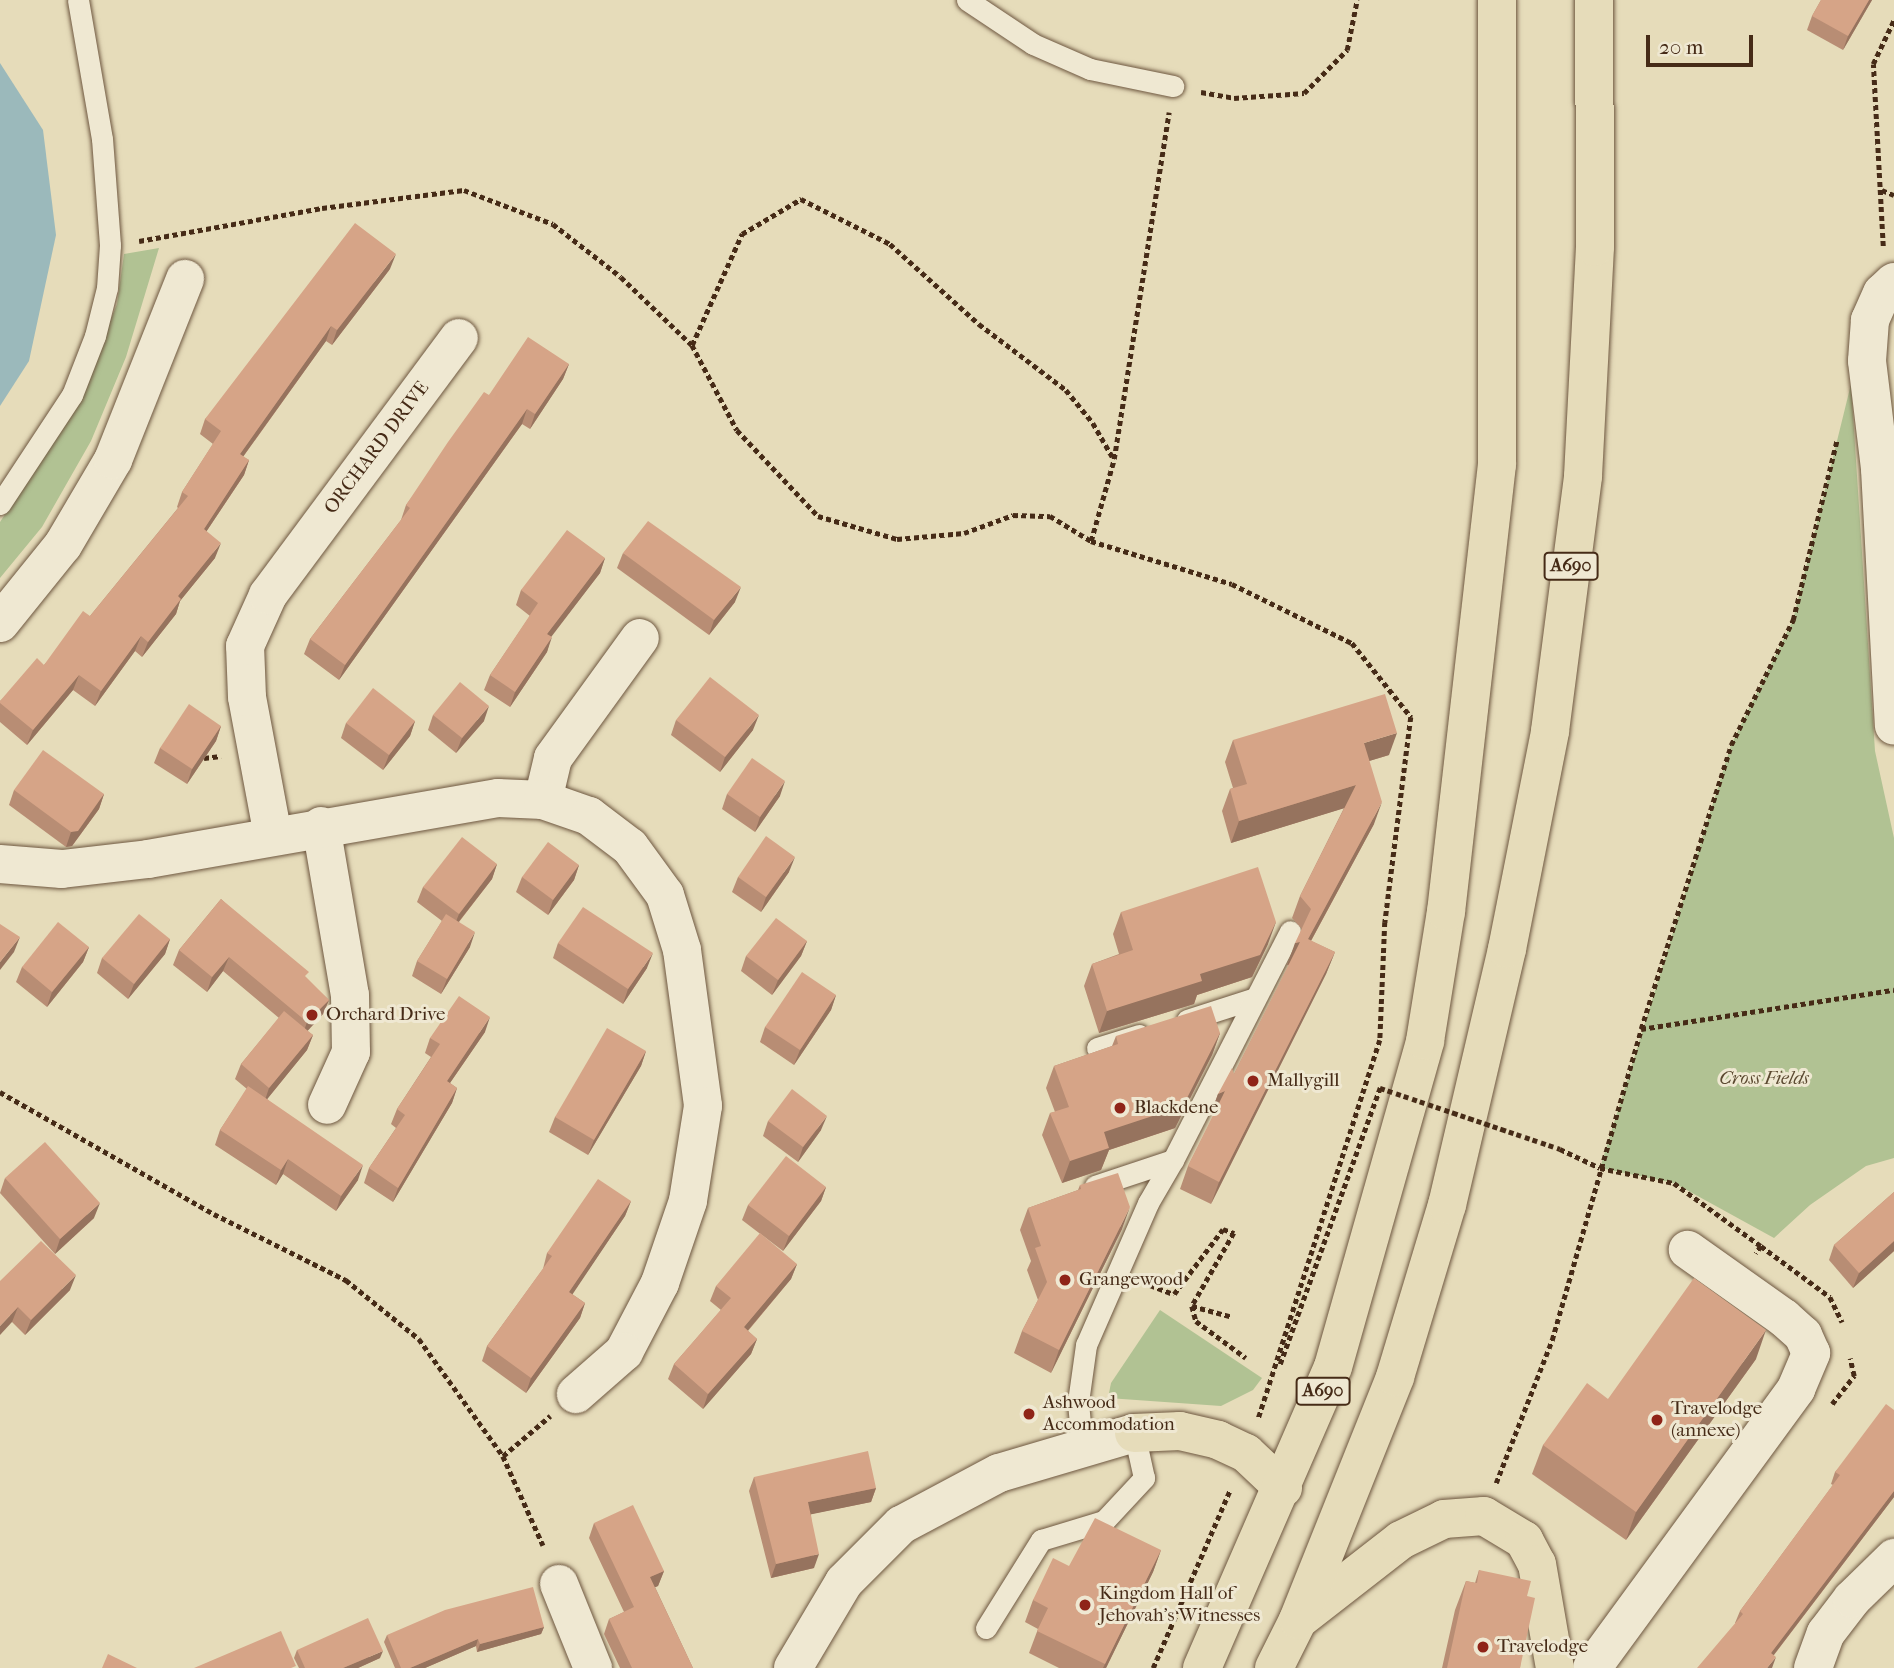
<!DOCTYPE html>
<html>
<head>
<meta charset="utf-8">
<style>
	body { margin:0 }
	#map { position:relative; width:1894px; height:1668px; overflow:hidden; background:#e6dcba; font-family:"IM FELL French Canon",serif }
	div>[style] { position:absolute }
	.green>* { inset:0; background:#b1c293 }
	.water>* { inset:0; background:#9bb9bb }
	.path>* { height:4.5px; margin-top:-2.25px; transform-origin:0; background:repeating-linear-gradient(90deg,#462b17 0 5px,transparent 0 8.5px) }
	.roads { filter:drop-shadow(0 0 2px #6e5740) drop-shadow(0 0 2px #6e5740) }
	.service>* { height:21px; margin:-10.5px; padding:0 10.5px; transform-origin:10.5px; border-radius:10.5px; background:#efe8d2 }
	.minor>* { height:38px; margin:-19px; padding:0 19px; transform-origin:19px; border-radius:19px; background:#efe8d2 }
	.trunk>* { height:38px; margin:-19px; padding:0 19px; transform-origin:19px; border-radius:19px; background:#e6dcba }
	.path-bridge>* { height:4.5px; margin-top:-2.25px; transform-origin:0; background:repeating-linear-gradient(90deg,#462b17 0 5px,transparent 0 8.5px) }
	.wall>* { inset:0; background:#b88d74 }
	.shaded-wall>* { inset:0; background:#96735e }
	.building>* { inset:0; background:#d6a487 }
	.dots>* { width:19px; height:19px; translate:-50% -50%; box-sizing:border-box; border:4px solid #efe8d2; border-radius:50% }
	span { translate:-50% -50%; white-space:nowrap; text-align:center; line-height:1.15; -webkit-text-stroke:6px #efe8d2; paint-order:stroke }
	.shield-label span { padding:2px 5px; background:#efe8d2; border:2px solid; border-radius:5px; -webkit-text-stroke-width:0 }
	.shield-label { font-size:18px; color:#462b17; font-weight:700 }
	.street-label { font-size:19px; color:#462b17 }
	.poi-label { font-size:19px; color:#462b17 }
	.left { translate:0 -50%; text-align:left }
	.park-label { font-size:19px; color:#5b4930; font-style:italic }
	.scale { position:absolute; left:1646px; top:35px; width:107px; height:32px; box-sizing:border-box; border:4px solid #462b17; border-top:0; padding-left:9px; font-size:21px; line-height:24px; white-space:nowrap; color:#462b17; -webkit-text-stroke:5px #efe8d2; paint-order:stroke }
</style>
</head>
<body>
<div id="map">
	<div class="green">
		<i style="clip-path:polygon(159px 248px,126px 357px,91px 441px,42px 527px,0 578px,0 522px,75px 408px,117px 304px,124px 254px)"></i>
		<i style="clip-path:polygon(1851px 384px,1875px 751px,1894px 838px,1894px 1158px,1866px 1166px,1810px 1205px,1774px 1238px,1674px 1183px,1600px 1168px,1731px 745px,1793px 620px)"></i>
		<i style="clip-path:polygon(1160px 1310px,1262px 1378px,1253px 1390px,1221px 1406px,1108px 1398px,1111px 1383px)"></i>
	</div>
	<div class="water">
		<i style="clip-path:polygon(0 63px,43px 130px,56px 235px,29px 361px,0 406px)"></i>
	</div>
	<div class="path">
		<i style="left:1201px;top:92px;width:34px;rotate:10deg"></i>
		<i style="left:1234px;top:98px;width:70px;rotate:-4.1deg"></i>
		<i style="left:1304px;top:93px;width:61px;rotate:-45deg"></i>
		<i style="left:1347px;top:50px;width:51px;rotate:-78.7deg"></i>
		<i style="left:1882px;top:190px;width:13px;rotate:23deg"></i>
		<i style="left:139px;top:241px;width:186px;rotate:-10.2deg"></i>
		<i style="left:322px;top:208px;width:143px;rotate:-7.2deg"></i>
		<i style="left:464px;top:190px;width:95px;rotate:20.9deg"></i>
		<i style="left:553px;top:224px;width:86px;rotate:37.9deg"></i>
		<i style="left:621px;top:277px;width:98px;rotate:43.8deg"></i>
		<i style="left:692px;top:345px;width:96px;rotate:62.1deg"></i>
		<i style="left:737px;top:430px;width:118px;rotate:46.7deg"></i>
		<i style="left:818px;top:516px;width:82px;rotate:16.2deg"></i>
		<i style="left:897px;top:539px;width:67px;rotate:-5.1deg"></i>
		<i style="left:964px;top:533px;width:52px;rotate:-20.2deg"></i>
		<i style="left:1013px;top:515px;width:37px;rotate:2deg"></i>
		<i style="left:1050px;top:516px;width:48px;rotate:31.4deg"></i>
		<i style="left:1091px;top:541px;width:147px;rotate:17deg"></i>
		<i style="left:1232px;top:584px;width:134px;rotate:26.2deg"></i>
		<i style="left:1352px;top:643px;width:95px;rotate:51.4deg"></i>
		<i style="left:1411px;top:717px;width:207px;rotate:97.2deg"></i>
		<i style="left:1385px;top:922px;width:118px;rotate:92.4deg"></i>
		<i style="left:1380px;top:1040px;width:399px;rotate:107.8deg"></i>
		<i style="left:1883px;top:246px;width:182px;rotate:-93.1deg"></i>
		<i style="left:1873px;top:64px;width:49px;rotate:-64.5deg"></i>
		<i style="left:692px;top:345px;width:122px;rotate:-65.8deg"></i>
		<i style="left:742px;top:234px;width:69px;rotate:-30.7deg"></i>
		<i style="left:801px;top:199px;width:100px;rotate:26.8deg"></i>
		<i style="left:890px;top:244px;width:120px;rotate:42deg"></i>
		<i style="left:979px;top:324px;width:109px;rotate:37.2deg"></i>
		<i style="left:1066px;top:390px;width:43px;rotate:50.7deg"></i>
		<i style="left:1093px;top:423px;width:39px;rotate:60deg"></i>
		<i style="left:1091px;top:541px;width:85px;rotate:-74.3deg"></i>
		<i style="left:1114px;top:459px;width:351px;rotate:-81deg"></i>
		<i style="left:204px;top:758px;width:17px;rotate:-7deg"></i>
		<i style="left:1641px;top:1029px;width:256px;rotate:-8.8deg"></i>
		<i style="left:0;top:1092px;width:246px;rotate:29.7deg"></i>
		<i style="left:214px;top:1214px;width:148px;rotate:26.6deg"></i>
		<i style="left:346px;top:1280px;width:94px;rotate:38.9deg"></i>
		<i style="left:419px;top:1339px;width:144px;rotate:54.3deg"></i>
		<i style="left:503px;top:1456px;width:98px;rotate:65.8deg"></i>
		<i style="left:1560px;top:1149px;width:44px;rotate:25.4deg"></i>
		<i style="left:1600px;top:1168px;width:76px;rotate:11.5deg"></i>
		<i style="left:1674px;top:1183px;width:107px;rotate:35.9deg"></i>
		<i style="left:1761px;top:1246px;width:9px;rotate:122deg"></i>
		<i style="left:1761px;top:1246px;width:86px;rotate:36.5deg"></i>
		<i style="left:1830px;top:1297px;width:28px;rotate:64deg"></i>
		<i style="left:1142px;top:1282px;width:34px;rotate:21deg"></i>
		<i style="left:1174px;top:1294px;width:81px;rotate:-53deg"></i>
		<i style="left:1223px;top:1229px;width:12px;rotate:20deg"></i>
		<i style="left:1234px;top:1233px;width:84px;rotate:119.9deg"></i>
		<i style="left:1192px;top:1306px;width:16px;rotate:75deg"></i>
		<i style="left:1196px;top:1321px;width:62px;rotate:36.5deg"></i>
		<i style="left:1192px;top:1306px;width:42px;rotate:15deg"></i>
		<i style="left:1832px;top:1404px;width:36px;rotate:-52deg"></i>
		<i style="left:1854px;top:1376px;width:18px;rotate:-103deg"></i>
		<i style="left:503px;top:1456px;width:62px;rotate:-40.4deg"></i>
		<i style="left:1496px;top:1483px;width:154px;rotate:-68.6deg"></i>
		<i style="left:1552px;top:1340px;width:323px;rotate:-74deg"></i>
		<i style="left:1641px;top:1029px;width:298px;rotate:-72.4deg"></i>
		<i style="left:1731px;top:745px;width:140px;rotate:-63.6deg"></i>
		<i style="left:1793px;top:620px;width:186px;rotate:-76.3deg"></i>
		<i style="left:1153px;top:1668px;width:194px;rotate:-66.6deg"></i>
	</div>
	<div class="roads">
		<div class="service">
			<i style="left:967px;top:0;width:79px;rotate:33.7deg"></i>
			<i style="left:1033px;top:44px;width:62px;rotate:23.7deg"></i>
			<i style="left:1090px;top:69px;width:85px;rotate:11.6deg"></i>
			<i style="left:0;top:504px;width:131px;rotate:-56.6deg"></i>
			<i style="left:72px;top:395px;width:63px;rotate:-68.7deg"></i>
			<i style="left:95px;top:336px;width:49px;rotate:-76deg"></i>
			<i style="left:107px;top:288px;width:43px;rotate:-86deg"></i>
			<i style="left:110px;top:245px;width:106px;rotate:-94.3deg"></i>
			<i style="left:102px;top:139px;width:141px;rotate:-99.8deg"></i>
			<i style="left:1187px;top:1020px;width:71px;rotate:-17.9deg"></i>
			<i style="left:1097px;top:1048px;width:44px;rotate:-17.2deg"></i>
			<i style="left:1095px;top:1186px;width:82px;rotate:-18.4deg"></i>
			<i style="left:1173px;top:1160px;width:257px;rotate:-62.9deg"></i>
			<i style="left:1082px;top:1446px;width:44px;rotate:-95.2deg"></i>
			<i style="left:1078px;top:1402px;width:58px;rotate:-82deg"></i>
			<i style="left:1086px;top:1345px;width:155px;rotate:-66.4deg"></i>
			<i style="left:1148px;top:1203px;width:50px;rotate:-59.8deg"></i>
			<i style="left:986px;top:1628px;width:104px;rotate:-58deg"></i>
			<i style="left:1041px;top:1540px;width:66px;rotate:-16.8deg"></i>
			<i style="left:1104px;top:1521px;width:59px;rotate:-47.1deg"></i>
			<i style="left:1144px;top:1478px;width:46px;rotate:-102.5deg"></i>
		</div>
		<div class="minor">
			<i style="left:1894px;top:282px;width:16px;rotate:137deg"></i>
			<i style="left:1882px;top:293px;width:30px;rotate:114deg"></i>
			<i style="left:1870px;top:320px;width:41px;rotate:94.2deg"></i>
			<i style="left:1867px;top:361px;width:109px;rotate:83.1deg"></i>
			<i style="left:1880px;top:469px;width:257px;rotate:86.9deg"></i>
			<i style="left:0;top:623px;width:100px;rotate:-51.1deg"></i>
			<i style="left:63px;top:545px;width:99px;rotate:-59.5deg"></i>
			<i style="left:113px;top:460px;width:195px;rotate:-68.3deg"></i>
			<i style="left:543px;top:800px;width:43px;rotate:-76.6deg"></i>
			<i style="left:553px;top:758px;width:148px;rotate:-54.1deg"></i>
			<i style="left:321px;top:826px;width:171px;rotate:80.3deg"></i>
			<i style="left:350px;top:995px;width:57px;rotate:89deg"></i>
			<i style="left:351px;top:1052px;width:58px;rotate:114.4deg"></i>
			<i style="left:273px;top:836px;width:141px;rotate:-100.6deg"></i>
			<i style="left:247px;top:697px;width:51px;rotate:-92.2deg"></i>
			<i style="left:245px;top:646px;width:56px;rotate:-65.7deg"></i>
			<i style="left:268px;top:595px;width:320px;rotate:-53.4deg"></i>
			<i style="left:0;top:864px;width:62px;rotate:4.6deg"></i>
			<i style="left:62px;top:869px;width:87px;rotate:-6.6deg"></i>
			<i style="left:148px;top:859px;width:355px;rotate:-9.9deg"></i>
			<i style="left:498px;top:798px;width:45px;rotate:2.5deg"></i>
			<i style="left:543px;top:800px;width:49px;rotate:19.2deg"></i>
			<i style="left:589px;top:816px;width:51px;rotate:37.1deg"></i>
			<i style="left:630px;top:847px;width:59px;rotate:53.9deg"></i>
			<i style="left:665px;top:895px;width:58px;rotate:72.8deg"></i>
			<i style="left:682px;top:950px;width:157px;rotate:82.3deg"></i>
			<i style="left:703px;top:1106px;width:96px;rotate:99deg"></i>
			<i style="left:688px;top:1201px;width:87px;rotate:108.9deg"></i>
			<i style="left:660px;top:1283px;width:78px;rotate:117.6deg"></i>
			<i style="left:624px;top:1352px;width:64px;rotate:138.8deg"></i>
			<i style="left:559px;top:1584px;width:91px;rotate:68deg"></i>
			<i style="left:793px;top:1668px;width:100px;rotate:-59.3deg"></i>
			<i style="left:844px;top:1582px;width:81px;rotate:-45deg"></i>
			<i style="left:901px;top:1525px;width:111px;rotate:-28deg"></i>
			<i style="left:999px;top:1473px;width:141px;rotate:-16.5deg"></i>
			<i style="left:1592px;top:1668px;width:346px;rotate:-53.8deg"></i>
			<i style="left:1796px;top:1389px;width:39px;rotate:-67deg"></i>
			<i style="left:1811px;top:1353px;width:20px;rotate:-114deg"></i>
			<i style="left:1803px;top:1335px;width:25px;rotate:-138deg"></i>
			<i style="left:1784px;top:1318px;width:118px;rotate:-144.7deg"></i>
			<i style="left:1813px;top:1668px;width:37px;rotate:-70deg"></i>
			<i style="left:1826px;top:1633px;width:43px;rotate:-52.6deg"></i>
			<i style="left:1852px;top:1599px;width:59px;rotate:-44.3deg"></i>
		</div>
		<div class="trunk">
			<i style="left:1134px;top:1433px;width:46px;rotate:-2.5deg"></i>
			<i style="left:1180px;top:1431px;width:39px;rotate:13deg"></i>
			<i style="left:1218px;top:1440px;width:31px;rotate:25deg"></i>
			<i style="left:1246px;top:1453px;width:51px;rotate:43.4deg"></i>
			<i style="left:1302px;top:1617px;width:125px;rotate:-37.9deg"></i>
			<i style="left:1401px;top:1540px;width:48px;rotate:-26deg"></i>
			<i style="left:1444px;top:1519px;width:40px;rotate:-4.3deg"></i>
			<i style="left:1484px;top:1516px;width:47px;rotate:31deg"></i>
			<i style="left:1524px;top:1540px;width:27px;rotate:62deg"></i>
			<i style="left:1537px;top:1564px;width:106px;rotate:80.2deg"></i>
			<i style="left:1202px;top:1668px;width:328px;rotate:-66.5deg"></i>
			<i style="left:1333px;top:1367px;width:339px;rotate:-74.2deg"></i>
			<i style="left:1425px;top:1041px;width:131px;rotate:-80.8deg"></i>
			<i style="left:1446px;top:912px;width:450px;rotate:-83.5deg"></i>
			<i style="left:1497px;top:465px;width:465px;rotate:-90deg"></i>
			<i style="left:1274px;top:1668px;width:54px;rotate:-63.4deg"></i>
			<i style="left:1298px;top:1620px;width:262px;rotate:-68.2deg"></i>
			<i style="left:1395px;top:1377px;width:180px;rotate:-73.2deg"></i>
			<i style="left:1447px;top:1205px;width:263px;rotate:-76.8deg"></i>
			<i style="left:1507px;top:949px;width:222px;rotate:-78.8deg"></i>
			<i style="left:1550px;top:731px;width:257px;rotate:-82.6deg"></i>
			<i style="left:1583px;top:476px;width:229px;rotate:-87deg"></i>
			<i style="left:1595px;top:247px;width:247px;rotate:-90.2deg"></i>
		</div>
	</div>
	<div class="path-bridge">
		<i style="left:1280px;top:1364px;width:294px;rotate:-70.1deg"></i>
		<i style="left:1380px;top:1088px;width:190px;rotate:18.7deg"></i>
	</div>
	<div class="wall">
		<i style="clip-path:polygon(1821px 0,1872px 0,1843px 50px,1807px 30px,1812px 16px)"></i>
		<i style="clip-path:polygon(390px 269px,332px 345px,326px 341px,243px 457px,249px 460px,244px 475px,206px 532px,215px 558px,180px 601px,176px 614px,142px 657px,135px 651px,95px 706px,73px 690px,27px 745px,0 722px,0 701px,44px 665px,90px 616px,178px 508px,177px 507px,182px 492px,213px 444px,200px 434px,205px 419px)"></i>
		<i style="clip-path:polygon(569px 364px,563px 379px,530px 429px,522px 424px,339px 680px,304px 654px,310px 639px,401px 520px,406px 505px,489px 395px)"></i>
		<i style="clip-path:polygon(623px 553px,735px 602px,709px 635px,617px 568px)"></i>
		<i style="clip-path:polygon(605px 558px,600px 573px,551px 636px,547px 652px,510px 707px,484px 690px,490px 675px,530px 616px,516px 605px,521px 590px)"></i>
		<i style="clip-path:polygon(433px 715px,484px 721px,456px 753px,428px 730px)"></i>
		<i style="clip-path:polygon(676px 720px,753px 730px,720px 772px,671px 735px)"></i>
		<i style="clip-path:polygon(415px 721px,410px 736px,383px 770px,341px 738px,346px 723px)"></i>
		<i style="clip-path:polygon(221px 726px,216px 741px,187px 784px,154px 763px,160px 748px)"></i>
		<i style="clip-path:polygon(1233px 740px,1389px 755px,1369px 761px,1374px 824px,1311px 941px,1335px 952px,1326px 974px,1211px 1204px,1180px 1189px,1188px 1166px,1214px 1115px,1210px 1116px,1218px 1094px,1234px 1074px,1289px 965px,1287px 965px,1302px 929px,1292px 918px,1300px 896px,1344px 808px,1231px 843px,1222px 811px,1230px 789px,1233px 788px,1225px 762px)"></i>
		<i style="clip-path:polygon(14px 790px,104px 794px,99px 809px,72px 846px,66px 847px,9px 805px)"></i>
		<i style="clip-path:polygon(727px 794px,780px 796px,755px 832px,722px 809px)"></i>
		<i style="clip-path:polygon(497px 864px,492px 879px,459px 922px,470px 947px,441px 994px,412px 976px,417px 961px,442px 921px,417px 902px,423px 887px)"></i>
		<i style="clip-path:polygon(579px 865px,574px 880px,548px 915px,516px 892px,522px 877px)"></i>
		<i style="clip-path:polygon(789px 872px,761px 912px,732px 892px,738px 877px)"></i>
		<i style="clip-path:polygon(221px 899px,329px 1000px,323px 1014px,307px 1031px,313px 1035px,307px 1050px,267px 1099px,358px 1180px,336px 1211px,283px 1174px,276px 1185px,215px 1145px,220px 1130px,247px 1089px,235px 1079px,241px 1064px,279px 1018px,223px 971px,207px 992px,173px 965px,179px 950px)"></i>
		<i style="clip-path:polygon(1121px 912px,1268px 944px,1252px 977px,1197px 995px,1194px 1004px,1099px 1033px,1084px 986px,1092px 964px,1119px 954px,1113px 934px)"></i>
		<i style="clip-path:polygon(170px 939px,165px 954px,128px 999px,97px 973px,102px 958px)"></i>
		<i style="clip-path:polygon(807px 941px,801px 956px,772px 995px,741px 971px,746px 956px)"></i>
		<i style="clip-path:polygon(558px 943px,647px 968px,623px 1004px,553px 958px)"></i>
		<i style="clip-path:polygon(89px 947px,83px 962px,47px 1007px,16px 982px,22px 967px)"></i>
		<i style="clip-path:polygon(836px 995px,831px 1010px,794px 1065px,760px 1042px,765px 1027px)"></i>
		<i style="clip-path:polygon(485px 1032px,450px 1083px,457px 1088px,452px 1103px,393px 1202px,364px 1183px,369px 1168px,396px 1128px,391px 1124px,397px 1109px,431px 1057px,425px 1053px,430px 1038px)"></i>
		<i style="clip-path:polygon(1220px 1033px,1212px 1055px,1175px 1128px,1109px 1150px,1101px 1170px,1062px 1183px,1042px 1135px,1050px 1113px,1055px 1112px,1046px 1088px,1054px 1066px,1112px 1046px,1116px 1036px)"></i>
		<i style="clip-path:polygon(646px 1051px,641px 1066px,588px 1155px,549px 1132px,555px 1117px)"></i>
		<i style="clip-path:polygon(768px 1121px,821px 1130px,798px 1162px,763px 1136px)"></i>
		<i style="clip-path:polygon(5px 1178px,94px 1218px,55px 1254px,0 1193px)"></i>
		<i style="clip-path:polygon(1080px 1185px,1122px 1229px,1051px 1373px,1014px 1353px,1022px 1331px,1038px 1300px,1027px 1270px,1031px 1261px,1020px 1230px,1028px 1208px,1078px 1190px)"></i>
		<i style="clip-path:polygon(826px 1187px,821px 1201px,783px 1251px,742px 1220px,748px 1205px)"></i>
		<i style="clip-path:polygon(1894px 1192px,1894px 1251px,1853px 1288px,1829px 1260px,1834px 1245px)"></i>
		<i style="clip-path:polygon(631px 1201px,625px 1216px,572px 1294px,585px 1303px,580px 1318px,526px 1393px,482px 1361px,487px 1346px,543px 1269px,547px 1253px)"></i>
		<i style="clip-path:polygon(797px 1264px,791px 1279px,748px 1331px,757px 1339px,751px 1354px,703px 1409px,668px 1379px,674px 1364px,721px 1310px,710px 1301px,716px 1286px)"></i>
		<i style="clip-path:polygon(0 1281px,70px 1290px,25px 1335px,12px 1322px)"></i>
		<i style="clip-path:polygon(1756px 1359px,1626px 1540px,1532px 1474px,1543px 1445px,1608px 1399px)"></i>
		<i style="clip-path:polygon(1894px 1410px,1894px 1497px,1774px 1655px,1735px 1623px,1740px 1611px,1833px 1485px,1831px 1484px,1835px 1472px)"></i>
		<i style="clip-path:polygon(754px 1477px,876px 1488px,871px 1502px,811px 1514px,814px 1568px,771px 1578px,749px 1491px)"></i>
		<i style="clip-path:polygon(594px 1523px,664px 1571px,658px 1586px,655px 1587px,693px 1668px,620px 1668px,604px 1634px,609px 1619px,624px 1612px,589px 1538px)"></i>
		<i style="clip-path:polygon(1161px 1550px,1153px 1572px,1106px 1668px,1059px 1668px,1029px 1653px,1038px 1629px,1025px 1622px,1033px 1600px,1069px 1566px)"></i>
		<i style="clip-path:polygon(1479px 1570px,1527px 1596px,1520px 1668px,1442px 1668px,1455px 1610px,1466px 1581px,1475px 1583px)"></i>
		<i style="clip-path:polygon(544px 1627px,541px 1634px,477px 1652px,476px 1646px,425px 1668px,395px 1668px,384px 1642px,387px 1635px)"></i>
		<i style="clip-path:polygon(297px 1650px,380px 1658px,358px 1668px,299px 1668px,294px 1658px)"></i>
	</div>
	<div class="shaded-wall">
		<i style="clip-path:polygon(1869px 0,1872px 0,1843px 50px,1848px 36px)"></i>
		<i style="clip-path:polygon(396px 254px,390px 269px,332px 345px,337px 330px)"></i>
		<i style="clip-path:polygon(331px 326px,326px 341px,234px 469px,240px 454px)"></i>
		<i style="clip-path:polygon(569px 364px,563px 379px,530px 429px,535px 414px)"></i>
		<i style="clip-path:polygon(527px 409px,522px 424px,339px 680px,345px 665px)"></i>
		<i style="clip-path:polygon(249px 460px,244px 475px,198px 544px,204px 529px)"></i>
		<i style="clip-path:polygon(221px 543px,215px 558px,180px 601px,176px 614px,142px 657px,148px 642px,178px 596px)"></i>
		<i style="clip-path:polygon(605px 558px,600px 573px,542px 649px,547px 634px)"></i>
		<i style="clip-path:polygon(741px 587px,735px 602px,709px 635px,714px 620px)"></i>
		<i style="clip-path:polygon(141px 636px,135px 651px,95px 706px,101px 691px)"></i>
		<i style="clip-path:polygon(552px 637px,547px 652px,510px 707px,515px 692px)"></i>
		<i style="clip-path:polygon(79px 675px,73px 690px,27px 745px,33px 730px)"></i>
		<i style="clip-path:polygon(489px 706px,484px 721px,456px 753px,462px 738px)"></i>
		<i style="clip-path:polygon(759px 715px,753px 730px,720px 772px,725px 757px)"></i>
		<i style="clip-path:polygon(415px 721px,410px 736px,383px 770px,389px 755px)"></i>
		<i style="clip-path:polygon(221px 726px,216px 741px,187px 784px,192px 769px)"></i>
		<i style="clip-path:polygon(1397px 733px,1389px 755px,1356px 765px,1364px 743px)"></i>
		<i style="clip-path:polygon(785px 781px,780px 796px,755px 832px,760px 817px)"></i>
		<i style="clip-path:polygon(1356px 785px,1348px 807px,1231px 843px,1239px 821px)"></i>
		<i style="clip-path:polygon(104px 794px,99px 809px,72px 846px,66px 847px,71px 832px)"></i>
		<i style="clip-path:polygon(1382px 802px,1374px 824px,1300px 961px,1308px 939px)"></i>
		<i style="clip-path:polygon(795px 857px,789px 872px,761px 912px,766px 897px)"></i>
		<i style="clip-path:polygon(497px 864px,492px 879px,453px 929px,459px 914px)"></i>
		<i style="clip-path:polygon(579px 865px,574px 880px,548px 915px,553px 900px)"></i>
		<i style="clip-path:polygon(1276px 922px,1268px 944px,1252px 977px,1197px 995px,1194px 1004px,1099px 1033px,1107px 1011px,1200px 974px)"></i>
		<i style="clip-path:polygon(475px 932px,470px 947px,441px 994px,447px 979px)"></i>
		<i style="clip-path:polygon(20px 937px,14px 952px,0 970px,0 962px)"></i>
		<i style="clip-path:polygon(170px 939px,165px 954px,128px 999px,134px 984px)"></i>
		<i style="clip-path:polygon(807px 941px,801px 956px,772px 995px,778px 980px)"></i>
		<i style="clip-path:polygon(1300px 942px,1292px 964px,1287px 965px,1295px 943px)"></i>
		<i style="clip-path:polygon(89px 947px,83px 962px,47px 1007px,52px 992px)"></i>
		<i style="clip-path:polygon(1335px 952px,1326px 974px,1211px 1204px,1219px 1182px)"></i>
		<i style="clip-path:polygon(653px 953px,647px 968px,623px 1004px,628px 989px)"></i>
		<i style="clip-path:polygon(229px 957px,223px 971px,207px 992px,212px 977px)"></i>
		<i style="clip-path:polygon(836px 995px,831px 1010px,794px 1065px,800px 1050px)"></i>
		<i style="clip-path:polygon(329px 1000px,323px 1014px,302px 1037px,307px 1022px)"></i>
		<i style="clip-path:polygon(490px 1017px,485px 1032px,441px 1096px,447px 1081px)"></i>
		<i style="clip-path:polygon(1220px 1033px,1212px 1055px,1175px 1128px,1109px 1150px,1101px 1170px,1062px 1183px,1070px 1161px)"></i>
		<i style="clip-path:polygon(313px 1035px,307px 1050px,264px 1103px,269px 1088px)"></i>
		<i style="clip-path:polygon(646px 1051px,641px 1066px,588px 1155px,594px 1140px)"></i>
		<i style="clip-path:polygon(457px 1088px,452px 1103px,393px 1202px,398px 1188px)"></i>
		<i style="clip-path:polygon(1225px 1091px,1217px 1113px,1210px 1116px,1218px 1094px)"></i>
		<i style="clip-path:polygon(827px 1116px,821px 1130px,798px 1162px,803px 1147px)"></i>
		<i style="clip-path:polygon(288px 1159px,283px 1174px,276px 1185px,281px 1170px)"></i>
		<i style="clip-path:polygon(363px 1165px,358px 1180px,336px 1211px,341px 1196px)"></i>
		<i style="clip-path:polygon(826px 1187px,821px 1201px,783px 1251px,789px 1236px)"></i>
		<i style="clip-path:polygon(631px 1201px,625px 1216px,564px 1307px,569px 1292px)"></i>
		<i style="clip-path:polygon(100px 1203px,94px 1218px,55px 1254px,60px 1239px)"></i>
		<i style="clip-path:polygon(1130px 1207px,1122px 1229px,1051px 1373px,1059px 1350px)"></i>
		<i style="clip-path:polygon(1894px 1241px,1894px 1251px,1853px 1288px,1859px 1273px)"></i>
		<i style="clip-path:polygon(797px 1264px,791px 1279px,738px 1342px,744px 1327px)"></i>
		<i style="clip-path:polygon(76px 1275px,70px 1290px,25px 1335px,31px 1320px)"></i>
		<i style="clip-path:polygon(585px 1303px,580px 1318px,526px 1393px,531px 1378px)"></i>
		<i style="clip-path:polygon(18px 1307px,12px 1322px,0 1335px,0 1326px)"></i>
		<i style="clip-path:polygon(1766px 1330px,1756px 1359px,1626px 1540px,1636px 1512px)"></i>
		<i style="clip-path:polygon(757px 1339px,751px 1354px,703px 1409px,708px 1394px)"></i>
		<i style="clip-path:polygon(876px 1488px,871px 1502px,803px 1516px,808px 1502px)"></i>
		<i style="clip-path:polygon(1894px 1491px,1894px 1497px,1766px 1665px,1771px 1653px)"></i>
		<i style="clip-path:polygon(1161px 1550px,1153px 1572px,1106px 1668px,1103px 1668px)"></i>
		<i style="clip-path:polygon(819px 1554px,814px 1568px,771px 1578px,776px 1564px)"></i>
		<i style="clip-path:polygon(664px 1571px,658px 1586px,644px 1592px,650px 1577px)"></i>
		<i style="clip-path:polygon(544px 1627px,541px 1634px,477px 1652px,480px 1644px)"></i>
		<i style="clip-path:polygon(478px 1639px,476px 1646px,425px 1668px,410px 1668px)"></i>
		<i style="clip-path:polygon(383px 1651px,380px 1658px,358px 1668px,343px 1668px)"></i>
		<i style="clip-path:polygon(1776px 1657px,1772px 1668px,1767px 1668px)"></i>
	</div>
	<div class="building">
		<i style="clip-path:polygon(1821px 0,1869px 0,1848px 36px,1812px 16px)"></i>
		<i style="clip-path:polygon(355px 223px,396px 254px,337px 330px,331px 326px,240px 454px,249px 460px,204px 529px,221px 543px,178px 596px,181px 599px,148px 642px,141px 636px,101px 691px,79px 675px,33px 730px,0 703px,0 701px,37px 658px,44px 665px,83px 611px,90px 616px,188px 496px,182px 492px,221px 431px,205px 419px)"></i>
		<i style="clip-path:polygon(528px 337px,569px 364px,535px 414px,527px 409px,345px 665px,310px 639px,410px 508px,406px 505px,448px 442px,484px 392px,489px 395px)"></i>
		<i style="clip-path:polygon(648px 521px,741px 587px,714px 620px,623px 553px)"></i>
		<i style="clip-path:polygon(567px 530px,605px 558px,547px 634px,552px 637px,515px 692px,490px 675px,538px 603px,521px 590px)"></i>
		<i style="clip-path:polygon(710px 677px,759px 715px,725px 757px,676px 720px)"></i>
		<i style="clip-path:polygon(460px 682px,489px 706px,462px 738px,433px 715px)"></i>
		<i style="clip-path:polygon(373px 688px,415px 721px,389px 755px,346px 723px)"></i>
		<i style="clip-path:polygon(1385px 694px,1397px 733px,1364px 743px,1382px 802px,1308px 939px,1335px 952px,1219px 1182px,1188px 1166px,1225px 1091px,1218px 1094px,1232px 1068px,1234px 1074px,1300px 942px,1295px 943px,1311px 909px,1300px 896px,1356px 785px,1239px 821px,1230px 789px,1247px 784px,1233px 740px)"></i>
		<i style="clip-path:polygon(189px 704px,221px 726px,192px 769px,160px 748px)"></i>
		<i style="clip-path:polygon(43px 750px,104px 794px,78px 831px,71px 832px,14px 790px)"></i>
		<i style="clip-path:polygon(752px 758px,785px 781px,760px 817px,727px 794px)"></i>
		<i style="clip-path:polygon(766px 836px,795px 857px,766px 897px,738px 877px)"></i>
		<i style="clip-path:polygon(462px 837px,497px 864px,459px 914px,423px 887px)"></i>
		<i style="clip-path:polygon(548px 842px,579px 865px,553px 900px,522px 877px)"></i>
		<i style="clip-path:polygon(1258px 867px,1276px 922px,1260px 955px,1200px 974px,1202px 981px,1107px 1011px,1092px 964px,1133px 950px,1121px 912px)"></i>
		<i style="clip-path:polygon(221px 899px,309px 972px,305px 976px,329px 1000px,307px 1022px,229px 957px,212px 977px,179px 950px)"></i>
		<i style="clip-path:polygon(583px 907px,653px 953px,628px 989px,558px 943px)"></i>
		<i style="clip-path:polygon(139px 914px,170px 939px,134px 984px,102px 958px)"></i>
		<i style="clip-path:polygon(446px 914px,475px 932px,447px 979px,417px 961px)"></i>
		<i style="clip-path:polygon(776px 918px,807px 941px,778px 980px,746px 956px)"></i>
		<i style="clip-path:polygon(58px 922px,89px 947px,52px 992px,22px 967px)"></i>
		<i style="clip-path:polygon(0 924px,20px 937px,0 962px)"></i>
		<i style="clip-path:polygon(802px 972px,836px 995px,800px 1050px,765px 1027px)"></i>
		<i style="clip-path:polygon(459px 996px,490px 1017px,447px 1081px,457px 1088px,398px 1188px,369px 1168px,405px 1115px,397px 1109px,440px 1044px,430px 1038px)"></i>
		<i style="clip-path:polygon(1211px 1006px,1220px 1033px,1183px 1106px,1104px 1132px,1109px 1148px,1070px 1161px,1050px 1113px,1069px 1107px,1054px 1066px,1118px 1044px,1116px 1036px)"></i>
		<i style="clip-path:polygon(284px 1011px,313px 1035px,269px 1088px,241px 1064px)"></i>
		<i style="clip-path:polygon(607px 1028px,646px 1051px,594px 1140px,555px 1117px)"></i>
		<i style="clip-path:polygon(248px 1086px,363px 1165px,341px 1196px,288px 1159px,281px 1170px,220px 1130px)"></i>
		<i style="clip-path:polygon(792px 1089px,827px 1116px,803px 1147px,768px 1121px)"></i>
		<i style="clip-path:polygon(45px 1142px,100px 1203px,60px 1239px,5px 1178px)"></i>
		<i style="clip-path:polygon(786px 1156px,826px 1187px,789px 1236px,748px 1205px)"></i>
		<i style="clip-path:polygon(1118px 1173px,1130px 1207px,1059px 1350px,1022px 1331px,1047px 1282px,1035px 1248px,1041px 1246px,1028px 1208px,1081px 1189px,1080px 1185px)"></i>
		<i style="clip-path:polygon(598px 1179px,631px 1201px,569px 1292px,585px 1303px,531px 1378px,487px 1346px,552px 1256px,547px 1253px)"></i>
		<i style="clip-path:polygon(1894px 1192px,1894px 1241px,1859px 1273px,1834px 1245px)"></i>
		<i style="clip-path:polygon(760px 1233px,797px 1264px,744px 1327px,757px 1339px,708px 1394px,674px 1364px,731px 1298px,716px 1286px)"></i>
		<i style="clip-path:polygon(41px 1241px,76px 1275px,31px 1320px,18px 1307px,0 1326px,0 1281px)"></i>
		<i style="clip-path:polygon(1694px 1278px,1766px 1330px,1636px 1512px,1543px 1445px,1587px 1383px,1608px 1399px)"></i>
		<i style="clip-path:polygon(1886px 1404px,1894px 1410px,1894px 1491px,1771px 1653px,1776px 1657px,1767px 1668px,1697px 1668px,1743px 1614px,1740px 1611px,1840px 1475px,1835px 1472px)"></i>
		<i style="clip-path:polygon(868px 1451px,876px 1488px,808px 1502px,819px 1554px,776px 1564px,754px 1477px)"></i>
		<i style="clip-path:polygon(633px 1505px,664px 1571px,650px 1577px,693px 1668px,632px 1668px,609px 1619px,634px 1607px,594px 1523px)"></i>
		<i style="clip-path:polygon(1095px 1518px,1161px 1550px,1105px 1664px,1037px 1631px,1048px 1608px,1033px 1600px,1053px 1558px,1069px 1566px)"></i>
		<i style="clip-path:polygon(1479px 1570px,1531px 1581px,1527px 1596px,1535px 1598px,1520px 1668px,1447px 1668px,1466px 1581px,1477px 1583px)"></i>
		<i style="clip-path:polygon(533px 1587px,544px 1627px,480px 1644px,478px 1639px,410px 1668px,401px 1668px,387px 1635px,445px 1610px)"></i>
		<i style="clip-path:polygon(368px 1618px,383px 1651px,343px 1668px,305px 1668px,297px 1650px)"></i>
		<i style="clip-path:polygon(281px 1631px,296px 1666px,291px 1668px,194px 1668px)"></i>
		<i style="clip-path:polygon(108px 1654px,137px 1668px,102px 1668px)"></i>
	</div>
	<div class="dots">
		<i style="left:312px;top:1015px;background:#8f2418"></i>
		<i style="left:1253px;top:1081px;background:#8f2418"></i>
		<i style="left:1120px;top:1108px;background:#8f2418"></i>
		<i style="left:1065px;top:1280px;background:#8f2418"></i>
		<i style="left:1029px;top:1414px;background:#8f2418"></i>
		<i style="left:1657px;top:1420px;background:#8f2418"></i>
		<i style="left:1085px;top:1605px;background:#8f2418"></i>
		<i style="left:1483px;top:1647px;background:#8f2418"></i>
	</div>
	<div class="shield-label">
		<span style="left:1571px;top:566px">A690</span>
		<span style="left:1323px;top:1391px">A690</span>
	</div>
	<div class="street-label">
		<span style="left:377px;top:448px;rotate:-53deg">ORCHARD DRIVE</span>
	</div>
	<div class="poi-label">
		<span class="left" style="left:326px;top:1015px">Orchard Drive</span>
		<span class="left" style="left:1267px;top:1081px">Mallygill</span>
		<span class="left" style="left:1134px;top:1108px">Blackdene</span>
		<span class="left" style="left:1079px;top:1280px">Grangewood</span>
		<span class="left" style="left:1043px;top:1414px">Ashwood<br>Accommodation</span>
		<span class="left" style="left:1671px;top:1420px">Travelodge<br>(annexe)</span>
		<span class="left" style="left:1099px;top:1605px">Kingdom Hall of<br>Jehovah's Witnesses</span>
		<span class="left" style="left:1497px;top:1647px">Travelodge</span>
	</div>
	<div class="park-label">
		<span style="left:1764px;top:1079px">Cross Fields</span>
	</div>
	<div class="scale">20 m</div>
</div>
</body>
</html>
